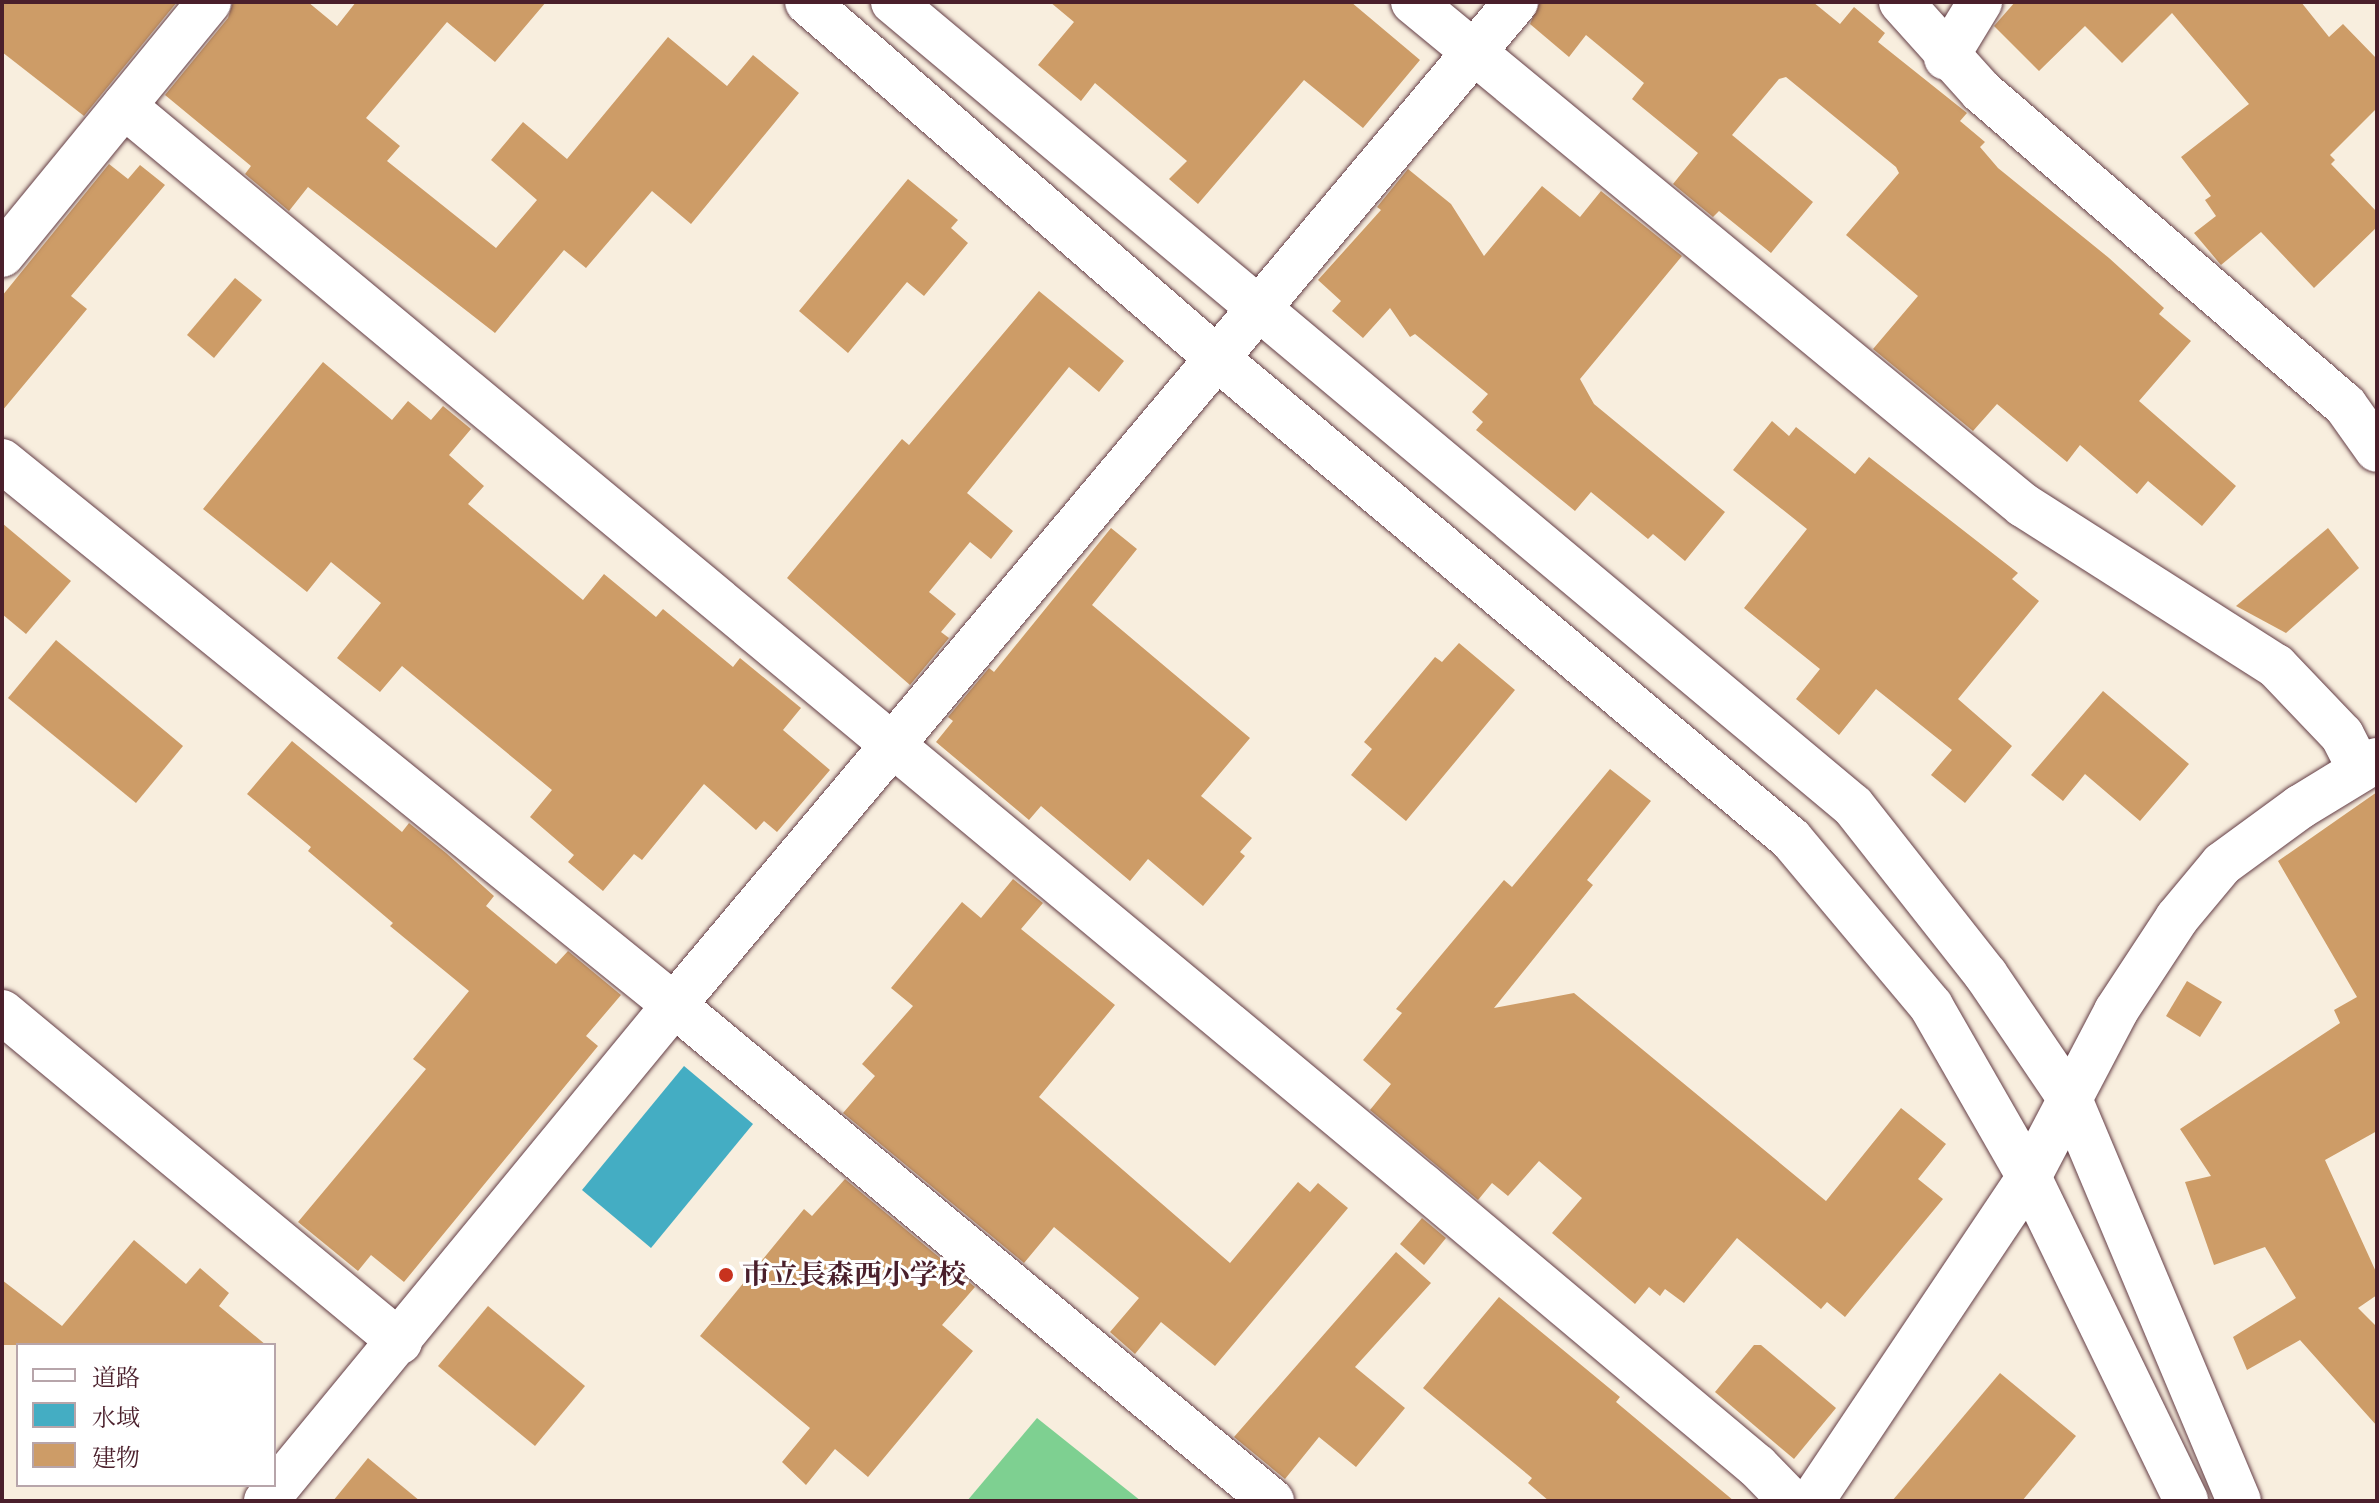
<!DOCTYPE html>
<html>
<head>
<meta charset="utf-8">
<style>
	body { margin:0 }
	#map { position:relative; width:2379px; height:1503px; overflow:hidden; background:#f8eede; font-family:"IM FELL French Canon","Noto Serif JP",serif }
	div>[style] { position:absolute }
	.green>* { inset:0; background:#7ed091 }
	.water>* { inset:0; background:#44adc3 }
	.building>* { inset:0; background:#cd9c67 }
	.roads { filter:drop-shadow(0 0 2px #643e46) drop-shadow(0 0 2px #643e46) }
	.minor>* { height:44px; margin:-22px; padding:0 22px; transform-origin:22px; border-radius:22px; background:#fff }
	.dots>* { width:22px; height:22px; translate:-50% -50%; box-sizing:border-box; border:4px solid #fff; border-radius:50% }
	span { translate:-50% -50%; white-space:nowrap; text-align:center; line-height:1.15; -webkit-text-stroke:6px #fff; paint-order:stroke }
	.poi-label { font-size:28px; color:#4a1f2b; font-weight:700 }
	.left { translate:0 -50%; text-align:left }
	.frame { position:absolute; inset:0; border:4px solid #4a1f2b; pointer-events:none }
	.legend { position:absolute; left:16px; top:1343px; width:260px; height:144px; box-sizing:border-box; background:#fff; border:2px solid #b7a5aa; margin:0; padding:10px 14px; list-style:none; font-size:24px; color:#4a1f2b }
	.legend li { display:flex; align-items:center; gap:16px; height:40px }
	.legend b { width:40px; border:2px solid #b7a5aa }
</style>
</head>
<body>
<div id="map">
	<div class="green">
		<i style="clip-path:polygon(1037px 1418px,1141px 1501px,967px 1501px)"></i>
	</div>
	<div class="water">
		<i style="clip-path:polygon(684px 1066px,753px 1124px,651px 1248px,582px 1190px)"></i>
	</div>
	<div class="building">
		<i style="clip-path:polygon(2px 2px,177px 2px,84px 116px,2px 52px)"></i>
		<i style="clip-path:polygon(233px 2px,308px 2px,337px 26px,356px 2px,546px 2px,495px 62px,447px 22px,366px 118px,400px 146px,387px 161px,496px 248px,537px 200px,491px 160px,523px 122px,567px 159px,668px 37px,727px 86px,753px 55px,799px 93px,691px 224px,652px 191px,586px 268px,564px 250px,495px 333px,308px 187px,289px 211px,245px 174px,251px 166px,165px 95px,228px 18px)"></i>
		<i style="clip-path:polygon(1050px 2px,1351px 2px,1420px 60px,1363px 128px,1304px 80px,1198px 204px,1169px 179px,1187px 161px,1095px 83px,1081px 101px,1038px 65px,1074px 22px)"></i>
		<i style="clip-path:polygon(1540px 2px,1813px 2px,1840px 24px,1854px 7px,1885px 33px,1878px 42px,1967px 113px,1960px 121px,1985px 142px,1980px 147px,1998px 168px,2109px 258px,2164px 308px,2159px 314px,2191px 341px,2139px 401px,2236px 486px,2202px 526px,2148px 481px,2137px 494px,2080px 445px,2067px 462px,1997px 404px,1973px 431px,1873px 349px,1918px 296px,1846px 235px,1899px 173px,1896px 167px,1786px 77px,1779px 79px,1732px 135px,1813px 202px,1771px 253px,1719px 211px,1713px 217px,1673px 184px,1698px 153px,1632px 99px,1644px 83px,1586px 35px,1569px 57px,1530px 24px)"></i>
		<i style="clip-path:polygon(2015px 2px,2301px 2px,2329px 37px,2343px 24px,2377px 59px,2377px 108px,2330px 155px,2335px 160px,2331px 164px,2377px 212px,2377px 227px,2314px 288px,2261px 232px,2221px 265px,2194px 233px,2216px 216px,2205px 200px,2211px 196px,2181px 157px,2249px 104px,2172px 13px,2122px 63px,2085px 26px,2039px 71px,1994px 26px)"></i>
		<i style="clip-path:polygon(109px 164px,128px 179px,140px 165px,165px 185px,71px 296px,87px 309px,2px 411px,2px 296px)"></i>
		<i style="clip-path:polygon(1408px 169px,1451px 204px,1484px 256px,1542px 186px,1580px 217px,1601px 191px,1682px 256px,1580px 379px,1594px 404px,1725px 512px,1685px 561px,1653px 534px,1648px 539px,1591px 492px,1575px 511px,1476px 430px,1483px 422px,1472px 412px,1488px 394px,1415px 334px,1410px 337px,1390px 308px,1363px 338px,1332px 311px,1341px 301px,1318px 280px,1381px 210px,1377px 207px)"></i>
		<i style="clip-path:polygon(908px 179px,958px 220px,951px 228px,968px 243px,924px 296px,907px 282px,848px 353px,799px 311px)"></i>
		<i style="clip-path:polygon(235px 278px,262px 300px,214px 358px,187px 335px)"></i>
		<i style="clip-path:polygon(1039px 291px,1124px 361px,1099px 392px,1069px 367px,967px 493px,1013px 531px,991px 559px,970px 542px,929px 592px,956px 614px,941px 632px,949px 638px,910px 685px,787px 578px,902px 439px,909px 445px)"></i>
		<i style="clip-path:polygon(323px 362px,392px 420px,408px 401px,431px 420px,443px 406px,471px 429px,449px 455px,484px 486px,468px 504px,583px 600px,604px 574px,656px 617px,663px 609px,733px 667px,740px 658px,801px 708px,783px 730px,830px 770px,777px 832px,764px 821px,756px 830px,704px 784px,642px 860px,634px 854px,603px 891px,568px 862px,574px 855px,530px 817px,552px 790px,402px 666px,380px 692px,337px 658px,381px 603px,331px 562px,307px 592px,203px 509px)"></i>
		<i style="clip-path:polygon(1772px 421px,1789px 436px,1796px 427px,1855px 474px,1869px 457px,2018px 573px,2012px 579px,2039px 601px,1958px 699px,2012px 746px,1965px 803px,1931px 775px,1952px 750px,1876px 689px,1839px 735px,1796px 699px,1820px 669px,1744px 608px,1807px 529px,1733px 470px)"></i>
		<i style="clip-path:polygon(2px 523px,71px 581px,26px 634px,2px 614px)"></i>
		<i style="clip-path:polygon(1111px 528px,1137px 549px,1092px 605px,1250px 738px,1201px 796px,1252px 838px,1240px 852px,1245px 856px,1203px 906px,1148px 859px,1130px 881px,1041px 806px,1029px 820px,936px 742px,953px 721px,948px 717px,989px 668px,994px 672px)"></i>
		<i style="clip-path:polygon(2328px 528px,2359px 568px,2286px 633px,2236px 606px)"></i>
		<i style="clip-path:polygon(56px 640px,183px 746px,136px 803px,8px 698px)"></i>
		<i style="clip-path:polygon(1459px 643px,1515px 690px,1406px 821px,1351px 775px,1372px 749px,1364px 742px,1435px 657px,1442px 662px)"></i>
		<i style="clip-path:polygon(2103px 691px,2189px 764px,2140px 821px,2085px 774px,2063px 801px,2031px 775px)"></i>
		<i style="clip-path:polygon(292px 741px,402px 832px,409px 823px,446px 853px,494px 896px,486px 906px,556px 964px,568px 951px,621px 995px,586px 1036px,598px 1046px,404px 1282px,371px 1255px,358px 1271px,298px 1222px,426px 1069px,413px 1059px,469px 991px,390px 926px,393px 923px,308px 851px,311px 847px,247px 794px)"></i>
		<i style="clip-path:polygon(1610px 769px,1651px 801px,1587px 880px,1593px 885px,1494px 1008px,1574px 993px,1826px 1201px,1901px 1108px,1946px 1144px,1918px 1179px,1943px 1199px,1845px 1317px,1827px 1302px,1821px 1309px,1737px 1238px,1684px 1303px,1665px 1289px,1660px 1296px,1649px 1287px,1635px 1304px,1552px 1233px,1582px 1198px,1539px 1161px,1508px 1196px,1492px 1183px,1478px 1200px,1370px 1110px,1391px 1084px,1363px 1060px,1402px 1013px,1396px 1009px,1504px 880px,1512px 887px)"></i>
		<i style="clip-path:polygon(2377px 792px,2377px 1131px,2325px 1160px,2377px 1274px,2377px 1295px,2358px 1308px,2377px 1327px,2377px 1426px,2300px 1340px,2247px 1370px,2233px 1337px,2296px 1298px,2265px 1247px,2214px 1265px,2185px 1182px,2211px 1176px,2180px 1129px,2340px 1023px,2334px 1010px,2357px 997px,2278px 861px)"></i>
		<i style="clip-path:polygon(1013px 879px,1043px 903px,1021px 929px,1115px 1005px,1039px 1097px,1230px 1263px,1298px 1182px,1310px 1192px,1318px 1183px,1348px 1208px,1215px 1366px,1161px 1322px,1135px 1354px,1110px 1332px,1139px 1298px,1054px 1227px,1024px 1263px,843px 1113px,875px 1076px,862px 1064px,913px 1006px,891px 988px,962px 902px,981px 918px)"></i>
		<i style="clip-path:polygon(2187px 981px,2222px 1002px,2200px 1037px,2166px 1016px)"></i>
		<i style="clip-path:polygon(845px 1179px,975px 1287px,942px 1325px,973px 1351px,868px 1477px,835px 1449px,806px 1485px,782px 1462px,810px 1428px,700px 1336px,804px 1209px,812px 1216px)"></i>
		<i style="clip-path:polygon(1422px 1218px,1446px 1238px,1424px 1265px,1400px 1244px)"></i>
		<i style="clip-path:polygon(134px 1240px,186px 1284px,200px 1268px,229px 1293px,219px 1306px,266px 1345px,2px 1345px,2px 1280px,62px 1326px)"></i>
		<i style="clip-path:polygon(1396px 1252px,1431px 1283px,1355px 1367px,1405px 1408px,1356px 1467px,1319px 1437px,1285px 1479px,1234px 1437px)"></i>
		<i style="clip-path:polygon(1499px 1297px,1620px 1397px,1616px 1402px,1734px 1501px,1549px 1501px,1528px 1483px,1532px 1478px,1423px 1388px)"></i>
		<i style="clip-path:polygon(488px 1306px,585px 1386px,535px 1446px,438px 1366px)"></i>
		<i style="clip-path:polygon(1754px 1345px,1761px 1345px,1836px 1408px,1794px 1459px,1715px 1392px)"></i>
		<i style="clip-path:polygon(2000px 1373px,2076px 1436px,2022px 1501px,1892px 1501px)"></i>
		<i style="clip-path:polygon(368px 1458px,420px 1501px,333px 1501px)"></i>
	</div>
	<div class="roads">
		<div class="minor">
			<i style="left:807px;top:2px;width:546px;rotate:40.99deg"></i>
			<i style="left:1219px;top:360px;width:746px;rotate:39.94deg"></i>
			<i style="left:1791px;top:839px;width:218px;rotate:50deg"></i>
			<i style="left:1931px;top:1006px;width:197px;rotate:60.2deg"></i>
			<i style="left:2029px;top:1177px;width:360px;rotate:64.1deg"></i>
			<i style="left:893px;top:2px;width:1252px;rotate:39.95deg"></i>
			<i style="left:1853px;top:806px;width:215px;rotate:51.8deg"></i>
			<i style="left:1986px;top:975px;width:150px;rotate:55.9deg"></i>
			<i style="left:2070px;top:1099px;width:436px;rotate:67.2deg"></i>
			<i style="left:1413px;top:2px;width:791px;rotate:39.51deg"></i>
			<i style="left:2023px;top:505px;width:300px;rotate:32.5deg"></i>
			<i style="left:2276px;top:666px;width:95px;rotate:46.3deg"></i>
			<i style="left:2342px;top:735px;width:39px;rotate:63deg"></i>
			<i style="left:1901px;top:2px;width:120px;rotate:48deg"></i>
			<i style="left:1981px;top:91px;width:481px;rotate:40.8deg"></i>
			<i style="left:2345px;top:405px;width:55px;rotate:54.6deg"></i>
			<i style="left:1946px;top:58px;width:66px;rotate:-58.7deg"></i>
			<i style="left:124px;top:106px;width:1688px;rotate:39.74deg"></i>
			<i style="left:1422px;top:1185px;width:437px;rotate:40deg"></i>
			<i style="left:1757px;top:1466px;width:49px;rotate:45.8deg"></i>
			<i style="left:2px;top:255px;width:327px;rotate:-50.7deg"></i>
			<i style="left:2px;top:461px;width:865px;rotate:38.99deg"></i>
			<i style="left:674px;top:1005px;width:777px;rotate:39.67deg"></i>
			<i style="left:2px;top:1012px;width:517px;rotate:39.66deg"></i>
			<i style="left:266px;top:1501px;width:642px;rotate:-50.56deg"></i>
			<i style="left:674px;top:1005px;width:1310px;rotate:-49.99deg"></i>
			<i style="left:1812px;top:1501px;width:390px;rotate:-56.2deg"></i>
			<i style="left:2029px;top:1177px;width:187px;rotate:-62.3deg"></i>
			<i style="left:2116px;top:1011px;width:111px;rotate:-56.7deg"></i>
			<i style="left:2177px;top:918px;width:70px;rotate:-50.2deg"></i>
			<i style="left:2222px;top:864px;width:97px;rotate:-36.2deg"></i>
			<i style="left:2300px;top:807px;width:90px;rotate:-31.4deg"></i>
		</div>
	</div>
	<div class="dots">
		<i style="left:726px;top:1275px;background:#c8321e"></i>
	</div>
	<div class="poi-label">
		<span class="left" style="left:742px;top:1275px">市立長森西小学校</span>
	</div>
	<div class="frame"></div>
	<ul class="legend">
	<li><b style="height:10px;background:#fff"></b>道路</li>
	<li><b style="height:22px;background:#44adc3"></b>水域</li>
	<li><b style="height:22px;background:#cd9c67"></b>建物</li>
	</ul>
</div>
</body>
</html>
